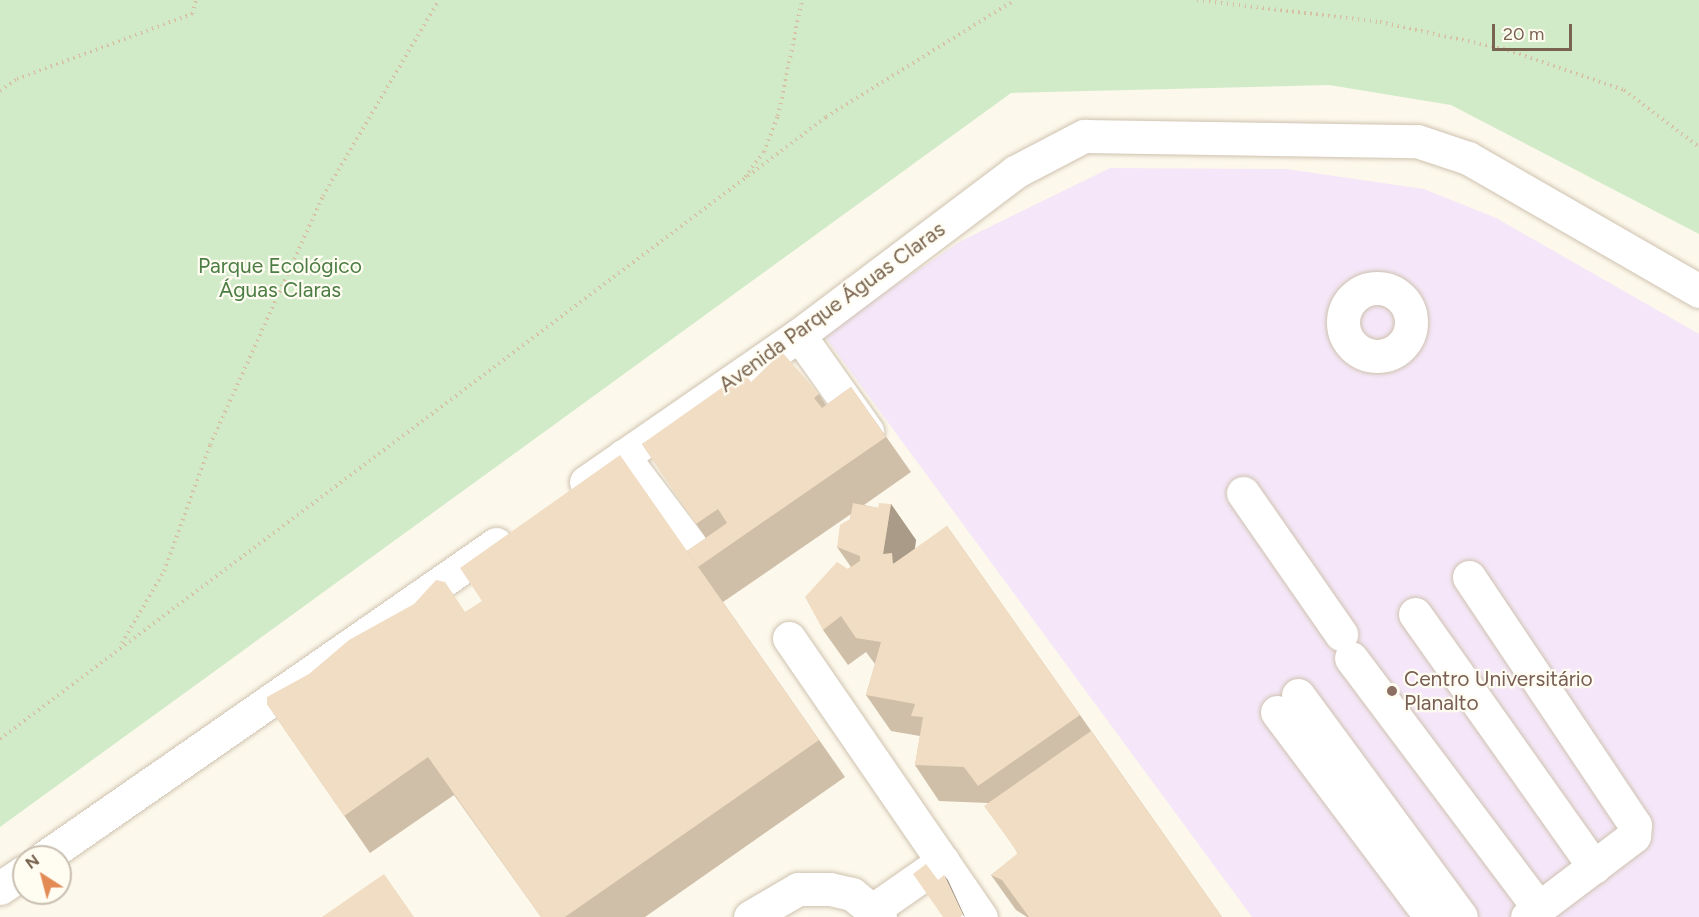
<!DOCTYPE html>
<html>
<head>
<meta charset="utf-8">
<style>
	body { margin:0 }
	#map { position:relative; width:1699px; height:917px; overflow:hidden; background:#fcf8eb; font-family:Figtree,sans-serif }
	div>[style] { position:absolute }
	.education>* { inset:0; background:#f5e7f9 }
	.green>* { inset:0; background:#d1ebc9 }
	.path>* { height:4px; margin-top:-2px; transform-origin:0; background:repeating-linear-gradient(90deg,#d7c1a5 0 1.5px,transparent 0 6px) }
	.roads { filter:drop-shadow(0 0 2px #cfc2b0) drop-shadow(0 0 2px #cfc2b0) }
	.minor>* { height:33px; margin:-16.5px; padding:0 16.5px; transform-origin:16.5px; border-radius:16.5px; background:#fff }
	.minor>.ring { margin:-16.5px; padding:0; box-sizing:content-box; background:none; border:33px solid #fff; border-radius:50% }
	.wall>* { inset:0; background:#cfbea8 }
	.shaded-wall>* { inset:0; background:#a99b88 }
	.building>* { inset:0; background:#f1ddc3 }
	.dots>* { width:16px; height:16px; translate:-50% -50%; box-sizing:border-box; border:3px solid #fffcf2; border-radius:50% }
	span { translate:-50% -50%; white-space:nowrap; text-align:center; line-height:1.15; -webkit-text-stroke:4.5px #fffcf2; paint-order:stroke }
	.park-label { font-size:21px; color:#4c7d45 }
	.street-label { font-size:21px; color:#78634e }
	.education-label { font-size:21px; color:#785e54 }
	.left { translate:0 -50%; text-align:left }
	.north { position:absolute; left:12px; top:845px; width:60px; height:60px; box-sizing:border-box; background:#fffcf2; border:2px solid #c9bfb0; border-radius:50%; rotate:324deg; font-size:16px; font-weight:700; line-height:24px; text-align:center; color:#78634e }
	.north::after { content:''; display:block; margin:auto; width:21px; height:27px; background:#e38b54; clip-path:polygon(50% 0,100% 100%,50% 72%,0 100%) }
	.scale { position:absolute; left:1492px; top:24px; width:80px; height:27px; box-sizing:border-box; border:3px solid #78634e; border-top:0; padding-left:8px; font-size:18px; line-height:21px; white-space:nowrap; color:#78634e; -webkit-text-stroke:4px #fffcf2; paint-order:stroke }
</style>
</head>
<body>
<div id="map">
	<div class="education">
		<i style="clip-path:polygon(1110px 168px,1286px 169px,1424px 189px,1496px 218px,1699px 334px,1699px 917px,1252px 917px,823px 334px,961px 241px)"></i>
	</div>
	<div class="green">
		<i style="clip-path:polygon(0 0,1699px 0,1699px 234px,1451px 105px,1329px 85px,1011px 93px,0 827px)"></i>
	</div>
	<div class="path">
		<i style="left:1197px;top:0;width:184px;rotate:6.9deg"></i>
		<i style="left:1380px;top:22px;width:131px;rotate:12.3deg"></i>
		<i style="left:1508px;top:50px;width:123px;rotate:19deg"></i>
		<i style="left:1624px;top:90px;width:94px;rotate:37.2deg"></i>
		<i style="left:0;top:91px;width:21px;rotate:-35deg"></i>
		<i style="left:17px;top:79px;width:187px;rotate:-20.4deg"></i>
		<i style="left:192px;top:14px;width:15px;rotate:-74deg"></i>
		<i style="left:745px;top:177px;width:31px;rotate:-53deg"></i>
		<i style="left:764px;top:152px;width:39px;rotate:-69deg"></i>
		<i style="left:778px;top:116px;width:118px;rotate:-78.3deg"></i>
		<i style="left:122px;top:643px;width:83px;rotate:-59.7deg"></i>
		<i style="left:164px;top:571px;width:134px;rotate:-69.9deg"></i>
		<i style="left:210px;top:445px;width:273px;rotate:-65.6deg"></i>
		<i style="left:323px;top:196px;width:228px;rotate:-59.4deg"></i>
		<i style="left:0;top:739px;width:1034px;rotate:-36.98deg"></i>
		<i style="left:826px;top:117px;width:222px;rotate:-31.8deg"></i>
	</div>
	<div class="roads">
		<div class="minor">
			<i class="ring" style="left:1343px;top:288px;width:35px;height:35px"></i>
			<i style="left:799px;top:335px;width:118px;rotate:54.7deg"></i>
			<i style="left:623px;top:456px;width:124px;rotate:52.9deg"></i>
			<i style="left:698px;top:555px;width:33px;rotate:31deg"></i>
			<i style="left:586px;top:482px;width:259px;rotate:-34.6deg"></i>
			<i style="left:799px;top:335px;width:271px;rotate:-37deg"></i>
			<i style="left:1015px;top:172px;width:78px;rotate:-27.6deg"></i>
			<i style="left:1084px;top:136px;width:333px;rotate:0.9deg"></i>
			<i style="left:1417px;top:141px;width:54px;rotate:18.4deg"></i>
			<i style="left:1468px;top:158px;width:267px;rotate:29.9deg"></i>
			<i style="left:1243px;top:493px;width:172px;rotate:55.2deg"></i>
			<i style="left:1469px;top:577px;width:298px;rotate:56.2deg"></i>
			<i style="left:1635px;top:825px;width:11px;rotate:95deg"></i>
			<i style="left:1634px;top:836px;width:134px;rotate:142.9deg"></i>
			<i style="left:1415px;top:614px;width:310px;rotate:54.7deg"></i>
			<i style="left:789px;top:638px;width:339px;rotate:55.5deg"></i>
			<i style="left:1351px;top:658px;width:313px;rotate:53.1deg"></i>
			<i style="left:1298px;top:695px;width:275px;rotate:53.7deg"></i>
			<i style="left:1277px;top:712px;width:256px;rotate:53.1deg"></i>
			<i style="left:45px;top:857px;width:549px;rotate:-34.76deg"></i>
			<i style="left:0;top:888px;width:29px;rotate:-34deg"></i>
			<i style="left:874px;top:909px;width:84px;rotate:-34.8deg"></i>
			<i style="left:750px;top:917px;width:56px;rotate:-30.3deg"></i>
			<i style="left:798px;top:889px;width:32px"></i>
			<i style="left:830px;top:889px;width:23px;rotate:13deg"></i>
			<i style="left:852px;top:894px;width:36px;rotate:39deg"></i>
		</div>
	</div>
	<div class="wall">
		<i style="clip-path:polygon(751px 382px,819px 394px,826px 405px,851px 387px,911px 472px,864px 505px,878px 508px,891px 504px,916px 540px,915px 549px,947px 526px,1222px 917px,1027px 917px,1016px 910px,991px 875px,1018px 854px,988px 803px,939px 801px,915px 765px,920px 736px,891px 731px,866px 695px,875px 664px,866px 652px,848px 665px,823px 630px,848px 569px,851px 567px,837px 547px,850px 519px,851px 514px,723px 602px,704px 575px,845px 777px,645px 917px,541px 917px,454px 795px,370px 853px,267px 704px,465px 612px,687px 551px,706px 538px,642px 444px)"></i>
	</div>
	<div class="shaded-wall">
		<i style="clip-path:polygon(891px 504px,916px 540px,910px 578px,883px 554px)"></i>
		<i style="clip-path:polygon(944px 875px,948px 880px,965px 917px,963px 915px)"></i>
	</div>
	<div class="building">
		<i style="clip-path:polygon(782px 352px,819px 394px,814px 398px,822px 408px,851px 387px,886px 437px,698px 567px,687px 551px,727px 523px,718px 509px,696px 524px,642px 444px,744px 372px,751px 382px)"></i>
		<i style="clip-path:polygon(620px 455px,819px 740px,565px 917px,541px 917px,428px 757px,344px 816px,267px 704px,267px 697px,309px 674px,349px 640px,414px 604px,436px 580px,445px 582px,465px 612px,482px 601px,460px 568px)"></i>
		<i style="clip-path:polygon(853px 503px,878px 508px,879px 503px,891px 504px,883px 554px,892px 553px,893px 564px,947px 526px,1080px 715px,978px 786px,964px 767px,915px 765px,923px 717px,911px 716px,915px 704px,866px 695px,881px 642px,856px 638px,841px 616px,823px 630px,805px 597px,837px 562px,848px 569px,860px 561px,860px 556px,837px 547px,840px 525px,850px 519px)"></i>
		<i style="clip-path:polygon(1091px 731px,1222px 917px,1029px 917px,1002px 880px,991px 875px,1018px 853px,984px 806px)"></i>
		<i style="clip-path:polygon(926px 864px,938px 880px,944px 875px,963px 915px,960px 917px,943px 917px,913px 874px)"></i>
		<i style="clip-path:polygon(384px 874px,414px 917px,322px 917px)"></i>
	</div>
	<div class="dots">
		<i style="left:1392px;top:691px;background:#8d6e63"></i>
	</div>
	<div class="park-label">
		<span style="left:280px;top:278px">Parque Ecológico<br>Águas Claras</span>
	</div>
	<div class="street-label">
		<span style="left:832px;top:307px;rotate:-36deg">Avenida Parque Águas Claras</span>
	</div>
	<div class="education-label">
		<span class="left" style="left:1404px;top:691px">Centro Universitário<br>Planalto</span>
	</div>
	<div class="north">N</div>
	<div class="scale">20 m</div>
</div>
</body>
</html>
